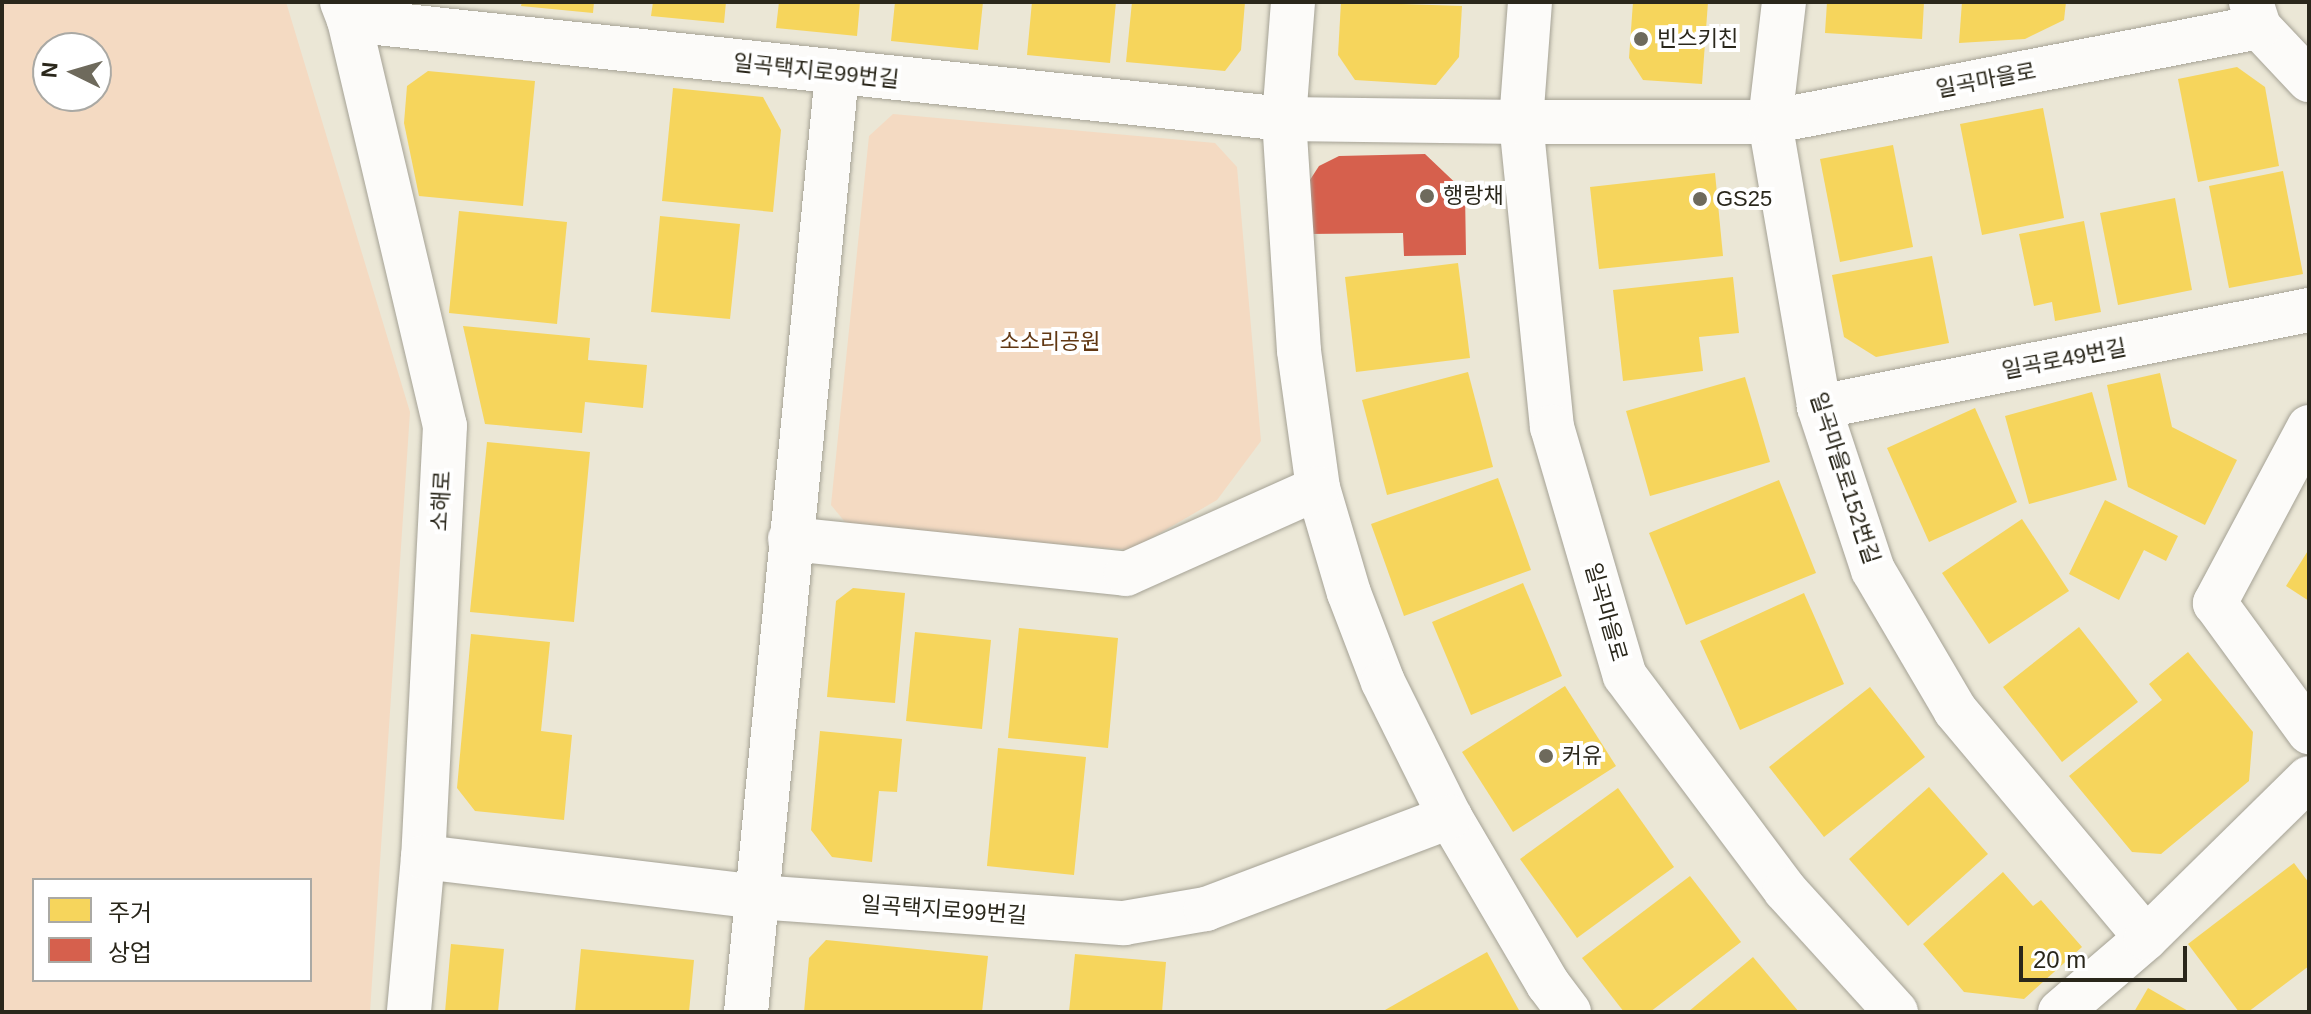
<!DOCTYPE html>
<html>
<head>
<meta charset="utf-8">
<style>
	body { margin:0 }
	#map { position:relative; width:2311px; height:1014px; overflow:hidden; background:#ebe7d6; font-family:Helvetica,"Noto Sans KR",sans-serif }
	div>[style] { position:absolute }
	.green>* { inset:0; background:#f4dac2 }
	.homes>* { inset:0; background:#f6d55c }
	.shops>* { inset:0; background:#d6604d }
	.roads { filter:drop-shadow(0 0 2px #a5a295) drop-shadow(0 0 2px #a5a295) }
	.street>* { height:44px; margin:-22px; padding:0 22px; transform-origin:22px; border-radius:22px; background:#fcfbf9 }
	.dots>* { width:22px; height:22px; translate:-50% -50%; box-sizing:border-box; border:4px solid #fff; border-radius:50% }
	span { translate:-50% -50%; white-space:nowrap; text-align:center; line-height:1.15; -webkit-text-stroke:8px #fff; paint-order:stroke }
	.poi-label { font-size:22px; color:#2a271b }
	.left { translate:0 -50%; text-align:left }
	.street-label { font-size:22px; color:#2a271b }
	.park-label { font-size:22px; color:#613712 }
	.frame { position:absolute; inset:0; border:4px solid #2a271b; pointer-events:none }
	.legend { position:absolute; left:32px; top:878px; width:280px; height:104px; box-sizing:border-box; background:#fff; border:2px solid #aaa9a4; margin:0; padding:10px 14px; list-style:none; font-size:24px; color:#2a271b }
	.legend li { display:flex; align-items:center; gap:16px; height:40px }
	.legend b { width:40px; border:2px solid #aaa9a4 }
	.north { position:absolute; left:32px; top:32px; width:80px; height:80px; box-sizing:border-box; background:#fff; border:2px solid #aaa9a4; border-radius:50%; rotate:275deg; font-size:22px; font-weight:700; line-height:32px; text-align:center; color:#2a271b }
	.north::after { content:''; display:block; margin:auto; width:28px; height:36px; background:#6e6a5c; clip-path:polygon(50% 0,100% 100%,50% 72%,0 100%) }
	.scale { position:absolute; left:2019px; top:946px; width:168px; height:36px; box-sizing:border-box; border:4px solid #2a271b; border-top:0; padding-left:10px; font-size:24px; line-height:28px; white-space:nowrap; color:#2a271b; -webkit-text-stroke:6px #fff; paint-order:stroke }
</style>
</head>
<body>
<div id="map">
	<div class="green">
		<i style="clip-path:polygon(evenodd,2px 2px,286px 2px,410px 412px,370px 1012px,2px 1012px,2px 2px,48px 48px,96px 48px,96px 96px,48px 96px,48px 48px,2px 2px,34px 880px,310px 880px,310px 980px,34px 980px,34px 880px)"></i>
		<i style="clip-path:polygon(893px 114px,1215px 143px,1237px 167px,1261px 441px,1217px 500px,1131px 550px,850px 528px,831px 505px,869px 136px)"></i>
	</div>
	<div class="homes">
		<i style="clip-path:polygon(522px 2px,594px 2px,593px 13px,521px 6px)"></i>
		<i style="clip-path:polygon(653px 2px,726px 2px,724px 23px,651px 16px)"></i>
		<i style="clip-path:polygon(779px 2px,860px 2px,857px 36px,776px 28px)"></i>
		<i style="clip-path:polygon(895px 2px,983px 2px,978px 50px,891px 41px)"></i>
		<i style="clip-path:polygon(1032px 2px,1116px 2px,1110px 63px,1027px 55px)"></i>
		<i style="clip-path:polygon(1132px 2px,1245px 2px,1241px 50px,1225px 71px,1126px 62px)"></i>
		<i style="clip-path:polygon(1341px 2px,1462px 6px,1459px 57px,1436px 85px,1355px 80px,1338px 55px)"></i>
		<i style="clip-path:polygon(1633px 2px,1708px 2px,1702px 84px,1643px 80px,1629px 58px)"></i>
		<i style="clip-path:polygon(1827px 2px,1924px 2px,1922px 39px,1825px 33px)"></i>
		<i style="clip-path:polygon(1962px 2px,2066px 2px,2064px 20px,2025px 39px,1959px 43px)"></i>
		<i style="clip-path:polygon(2237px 67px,2265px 87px,2279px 166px,2198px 182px,2178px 79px)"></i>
		<i style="clip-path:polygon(428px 71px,535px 81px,523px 206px,419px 196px,404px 123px,407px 86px)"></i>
		<i style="clip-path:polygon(673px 88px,763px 97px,781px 130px,773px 212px,662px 201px)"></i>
		<i style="clip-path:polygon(2043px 108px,2064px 218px,1982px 235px,1960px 124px)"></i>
		<i style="clip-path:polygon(1893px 145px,1913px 247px,1840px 262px,1820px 159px)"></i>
		<i style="clip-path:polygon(2283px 171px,2303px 274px,2229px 288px,2209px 186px)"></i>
		<i style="clip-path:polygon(1715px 173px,1723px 256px,1599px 269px,1590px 187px)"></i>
		<i style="clip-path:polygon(2175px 198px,2192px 290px,2118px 305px,2100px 213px)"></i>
		<i style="clip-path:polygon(459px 211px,567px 222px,557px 324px,449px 313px)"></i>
		<i style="clip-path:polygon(660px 216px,740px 224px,730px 319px,651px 312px)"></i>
		<i style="clip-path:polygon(2084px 221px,2101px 312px,2055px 321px,2052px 302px,2034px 306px,2019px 234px)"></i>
		<i style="clip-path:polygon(1932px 256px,1949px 343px,1876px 357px,1844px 337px,1832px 275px)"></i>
		<i style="clip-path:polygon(1458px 263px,1470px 358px,1356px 372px,1345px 277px)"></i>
		<i style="clip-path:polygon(1733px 277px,1739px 333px,1699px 337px,1703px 371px,1623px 381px,1613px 290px)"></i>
		<i style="clip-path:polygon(463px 326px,590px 338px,588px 360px,647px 365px,643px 408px,585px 402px,582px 433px,485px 424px)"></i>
		<i style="clip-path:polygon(1468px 372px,1493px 467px,1387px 495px,1362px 400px)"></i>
		<i style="clip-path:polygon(2160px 373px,2172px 427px,2237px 460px,2205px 525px,2128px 487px,2107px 385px)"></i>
		<i style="clip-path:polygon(1745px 377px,1770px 462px,1650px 496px,1626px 411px)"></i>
		<i style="clip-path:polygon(2092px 392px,2117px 480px,2029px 504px,2005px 416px)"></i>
		<i style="clip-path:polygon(1975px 408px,2017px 502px,1929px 542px,1887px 448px)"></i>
		<i style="clip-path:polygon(487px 442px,590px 452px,574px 622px,470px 612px)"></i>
		<i style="clip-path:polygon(1498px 478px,1531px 570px,1404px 616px,1371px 524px)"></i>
		<i style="clip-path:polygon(1779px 480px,1816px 573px,1686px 625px,1649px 533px)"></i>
		<i style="clip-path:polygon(2105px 500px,2178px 536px,2166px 561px,2144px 550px,2119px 600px,2069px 574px)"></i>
		<i style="clip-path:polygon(2022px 519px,2069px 591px,1989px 644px,1942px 573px)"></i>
		<i style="clip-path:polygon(2309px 549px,2309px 601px,2286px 586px)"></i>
		<i style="clip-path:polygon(1523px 583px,1562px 676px,1471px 715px,1432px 622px)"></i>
		<i style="clip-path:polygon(853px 588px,905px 593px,895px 703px,827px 697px,836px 601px)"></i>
		<i style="clip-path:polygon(1804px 593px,1844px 684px,1740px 730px,1700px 641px)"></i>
		<i style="clip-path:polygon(2079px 627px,2138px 702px,2062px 762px,2003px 687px)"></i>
		<i style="clip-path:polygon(1019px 628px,1118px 638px,1108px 748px,1008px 738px)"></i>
		<i style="clip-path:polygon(915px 632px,991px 640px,982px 729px,906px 721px)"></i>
		<i style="clip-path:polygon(471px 634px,550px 642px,541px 731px,572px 735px,564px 820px,475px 811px,457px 788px)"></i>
		<i style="clip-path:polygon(2188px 652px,2253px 732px,2249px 781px,2161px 854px,2132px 852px,2069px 776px,2162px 700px,2149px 684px)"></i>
		<i style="clip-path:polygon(1565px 686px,1616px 766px,1513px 832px,1462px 752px)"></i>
		<i style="clip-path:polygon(1870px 687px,1925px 757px,1824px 837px,1769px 767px)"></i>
		<i style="clip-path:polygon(820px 731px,902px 739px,897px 792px,879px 791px,872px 862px,832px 857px,811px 830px)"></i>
		<i style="clip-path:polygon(998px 748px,1086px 757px,1074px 875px,987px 866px)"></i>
		<i style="clip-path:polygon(1929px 787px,1988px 854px,1908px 926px,1849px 859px)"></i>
		<i style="clip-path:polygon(1618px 788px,1674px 867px,1577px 938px,1520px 859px)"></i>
		<i style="clip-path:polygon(2294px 863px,2309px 883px,2309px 966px,2248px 1012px,2239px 1012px,2188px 944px)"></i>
		<i style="clip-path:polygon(2003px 872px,2033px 906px,2041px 900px,2082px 947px,2024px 999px,1964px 992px,1923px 944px)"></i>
		<i style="clip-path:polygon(1690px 876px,1741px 942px,1650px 1012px,1624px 1012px,1582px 958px)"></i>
		<i style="clip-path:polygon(826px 940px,988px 956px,982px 1012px,804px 1012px,809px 958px)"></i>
		<i style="clip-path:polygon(451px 944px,504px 949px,498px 1012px,445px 1012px)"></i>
		<i style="clip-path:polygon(581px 949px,694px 960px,689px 1012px,575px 1012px)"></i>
		<i style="clip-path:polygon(1487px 952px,1520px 1012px,1387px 1012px,1385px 1010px)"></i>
		<i style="clip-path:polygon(1075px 954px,1166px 962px,1162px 1012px,1069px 1012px)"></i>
		<i style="clip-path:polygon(1753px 957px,1799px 1012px,1688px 1012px)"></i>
		<i style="clip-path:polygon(2148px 988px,2190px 1012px,2134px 1012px)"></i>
	</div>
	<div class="shops">
		<i style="clip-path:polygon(1425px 154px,1465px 192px,1466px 255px,1404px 256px,1403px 233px,1308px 234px,1306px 186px,1319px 166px,1339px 156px)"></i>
	</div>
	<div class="roads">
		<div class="street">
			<i style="left:342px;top:2px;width:19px;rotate:69deg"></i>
			<i style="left:349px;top:20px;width:417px;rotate:76.7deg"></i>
			<i style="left:445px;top:426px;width:432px;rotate:92.9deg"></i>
			<i style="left:423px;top:857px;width:156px;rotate:95.2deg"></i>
			<i style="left:1293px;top:2px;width:117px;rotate:94.4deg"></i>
			<i style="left:1284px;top:119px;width:232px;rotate:86.3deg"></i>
			<i style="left:1299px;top:351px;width:138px;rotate:82.1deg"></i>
			<i style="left:1318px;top:488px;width:109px;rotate:73.6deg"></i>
			<i style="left:1349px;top:593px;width:95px;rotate:69.1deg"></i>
			<i style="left:1383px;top:682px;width:151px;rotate:63.6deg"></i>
			<i style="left:1450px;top:817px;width:194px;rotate:59.6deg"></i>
			<i style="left:1548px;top:984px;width:35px;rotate:53deg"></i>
			<i style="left:1530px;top:2px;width:120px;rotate:94.3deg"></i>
			<i style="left:1521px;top:122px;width:307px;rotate:84.2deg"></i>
			<i style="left:1552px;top:427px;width:259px;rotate:73.7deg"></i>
			<i style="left:1625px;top:676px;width:267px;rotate:53.2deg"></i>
			<i style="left:1785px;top:890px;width:165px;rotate:47.7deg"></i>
			<i style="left:1784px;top:2px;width:121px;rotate:96.7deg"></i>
			<i style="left:1770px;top:122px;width:289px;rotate:80.2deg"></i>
			<i style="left:1819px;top:407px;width:172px;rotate:71.7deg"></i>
			<i style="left:1873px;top:570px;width:162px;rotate:59.6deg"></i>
			<i style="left:1955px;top:710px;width:297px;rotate:50deg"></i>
			<i style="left:2251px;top:2px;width:26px;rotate:72deg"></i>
			<i style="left:2259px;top:27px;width:73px;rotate:46.7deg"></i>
			<i style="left:349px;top:20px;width:940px;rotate:6.04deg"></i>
			<i style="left:1284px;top:119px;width:237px;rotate:0.7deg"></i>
			<i style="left:1521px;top:122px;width:249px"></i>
			<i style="left:1770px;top:122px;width:498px;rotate:-11deg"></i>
			<i style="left:1819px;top:407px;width:500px;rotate:-11.2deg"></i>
			<i style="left:2309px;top:427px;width:200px;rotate:118.1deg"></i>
			<i style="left:2215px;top:603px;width:160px;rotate:53.9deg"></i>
			<i style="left:790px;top:539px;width:338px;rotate:5.9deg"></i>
			<i style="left:1126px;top:574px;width:210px;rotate:-24.1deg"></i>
			<i style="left:423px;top:857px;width:336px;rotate:6.8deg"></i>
			<i style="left:757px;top:897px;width:368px;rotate:4.1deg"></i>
			<i style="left:1124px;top:923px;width:83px;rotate:-9.7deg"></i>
			<i style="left:1206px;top:909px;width:261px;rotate:-20.7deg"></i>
			<i style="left:746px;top:1012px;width:943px;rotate:-84.46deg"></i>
			<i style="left:2060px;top:1012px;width:113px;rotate:-40.7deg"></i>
			<i style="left:2146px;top:938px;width:228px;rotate:-44.5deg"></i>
		</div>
	</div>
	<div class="dots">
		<i style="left:1641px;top:39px;background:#6e6a5c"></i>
		<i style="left:1427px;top:196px;background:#6e6a5c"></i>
		<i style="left:1700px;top:199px;background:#6e6a5c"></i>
		<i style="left:1546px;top:756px;background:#6e6a5c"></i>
	</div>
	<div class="poi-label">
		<span class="left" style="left:1657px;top:39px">빈스키친</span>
		<span class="left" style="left:1443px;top:196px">행랑채</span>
		<span class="left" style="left:1716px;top:199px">GS25</span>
		<span class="left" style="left:1562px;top:756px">커유</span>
	</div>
	<div class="street-label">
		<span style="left:816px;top:71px;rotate:6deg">일곡택지로99번길</span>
		<span style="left:1986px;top:80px;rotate:-11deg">일곡마을로</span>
		<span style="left:2064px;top:359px;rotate:-11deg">일곡로49번길</span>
		<span style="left:1845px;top:478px;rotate:72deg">일곡마을로152번길</span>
		<span style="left:441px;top:501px;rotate:-87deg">소해로</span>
		<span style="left:1606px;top:612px;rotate:74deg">일곡마을로</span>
		<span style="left:944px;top:910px;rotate:4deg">일곡택지로99번길</span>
	</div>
	<div class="park-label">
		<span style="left:1050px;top:342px">소소리공원</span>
	</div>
	<div class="frame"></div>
	<ul class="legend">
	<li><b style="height:22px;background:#f6d55c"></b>주거</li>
	<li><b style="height:22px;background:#d6604d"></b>상업</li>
	</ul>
	<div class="north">N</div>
	<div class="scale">20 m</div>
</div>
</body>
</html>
